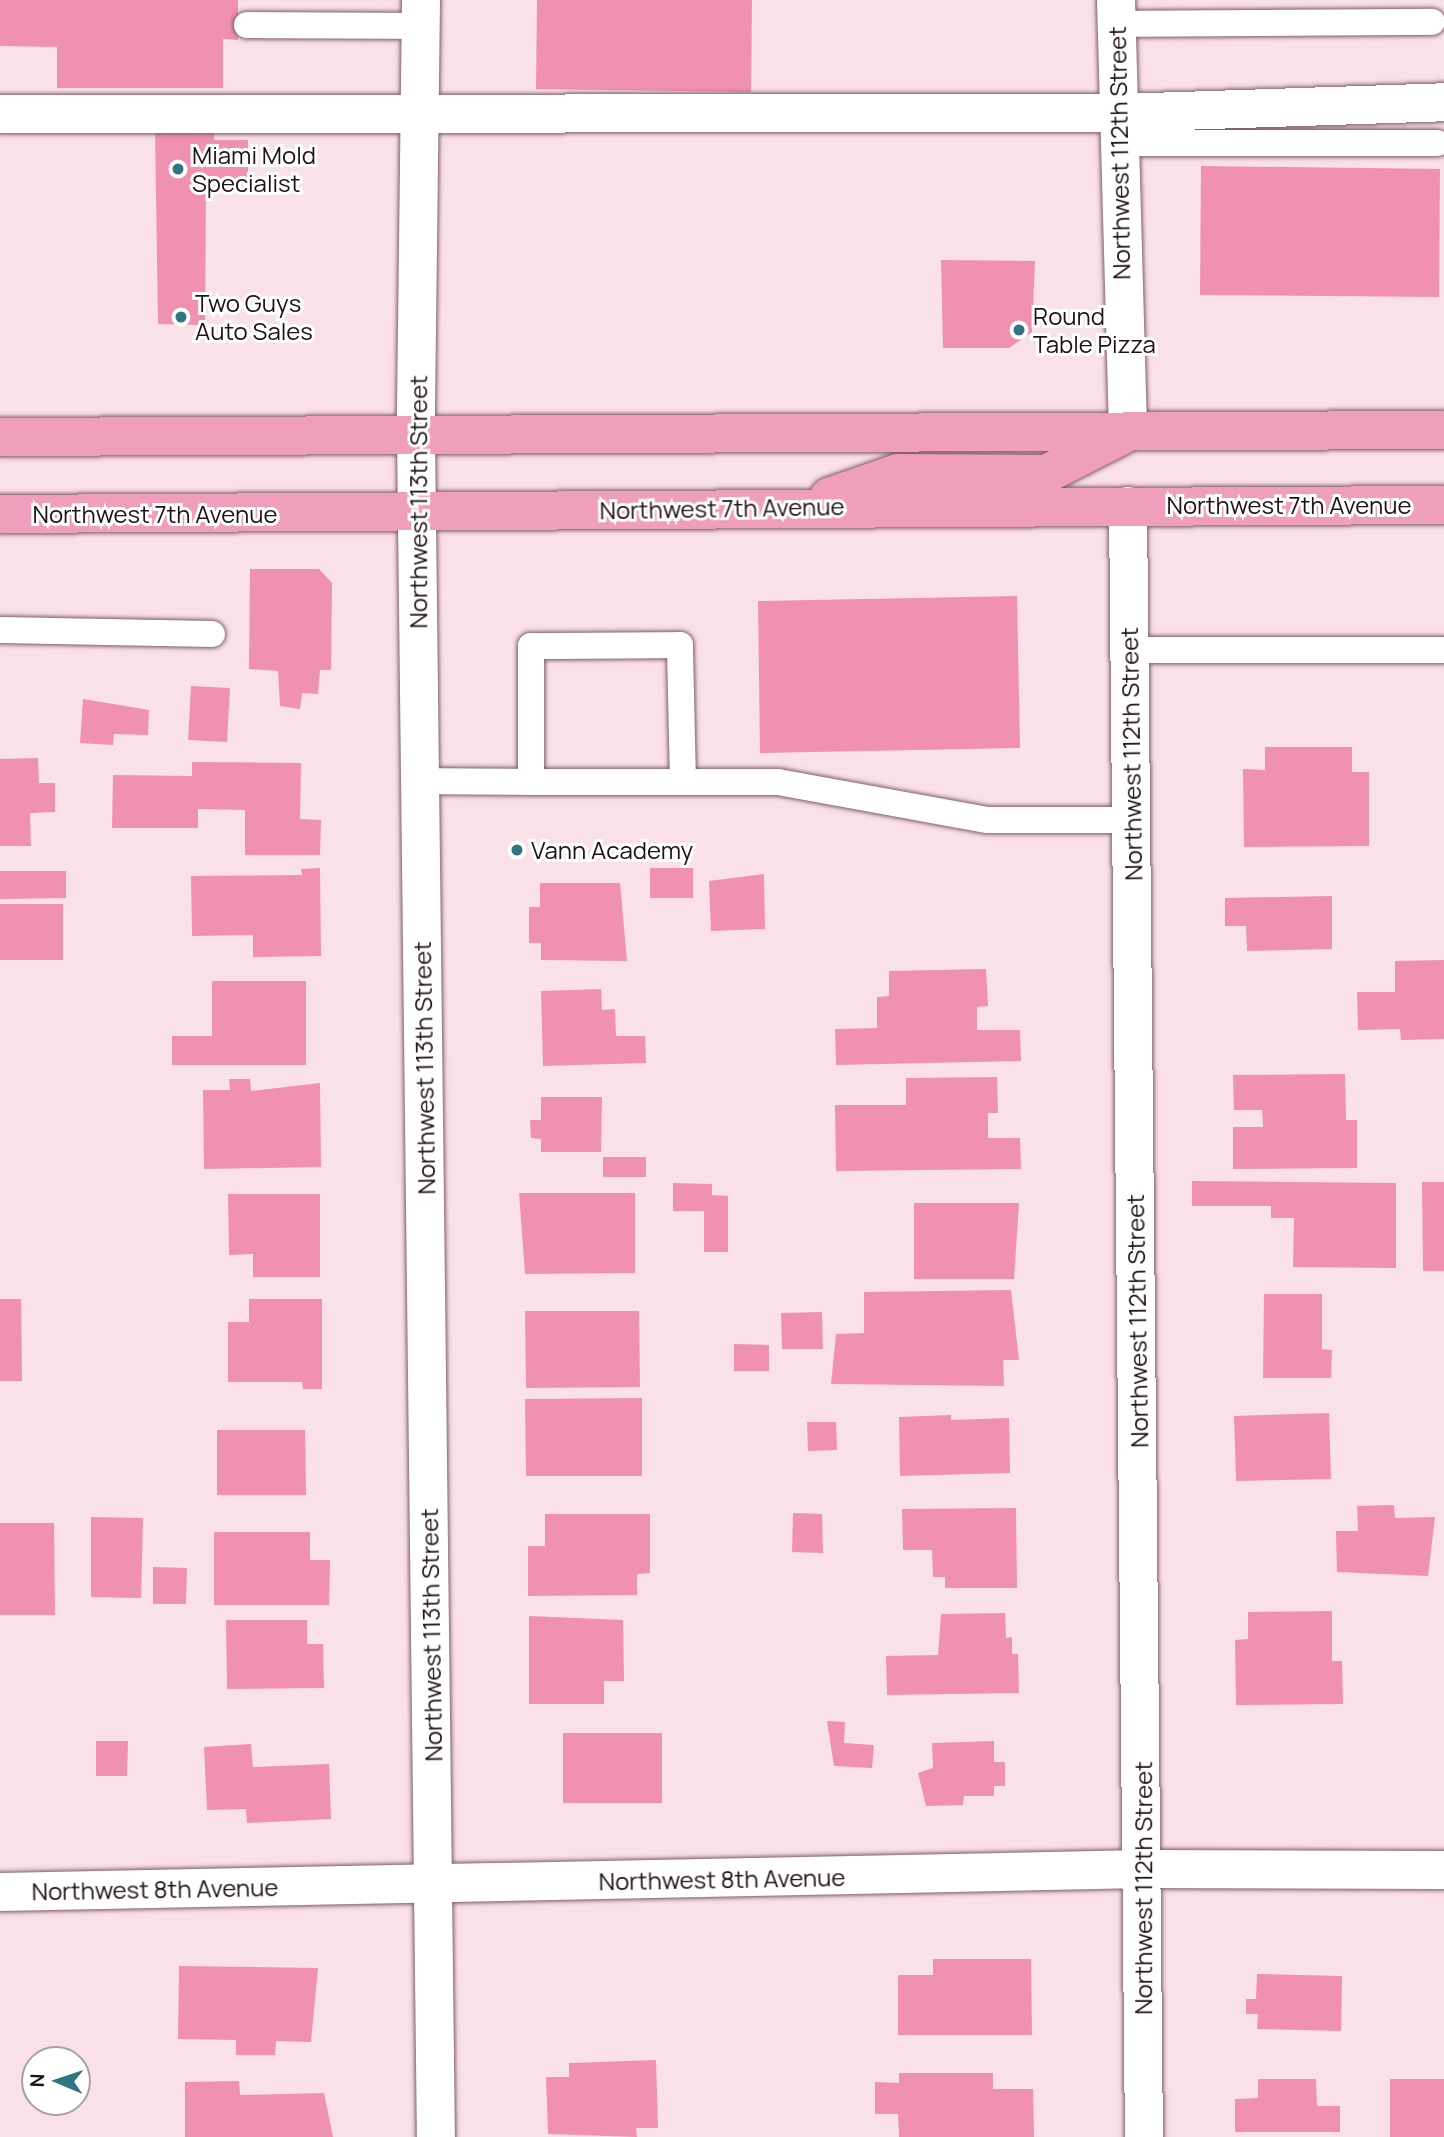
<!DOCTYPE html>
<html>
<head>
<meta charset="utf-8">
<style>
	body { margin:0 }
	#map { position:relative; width:1444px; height:2137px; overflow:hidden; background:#fae1e7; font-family:Manrope,sans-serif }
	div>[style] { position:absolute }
	.building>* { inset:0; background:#f091af }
	.roads { filter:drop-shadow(0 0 2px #815e68) drop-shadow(0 0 2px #815e68) }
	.service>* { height:26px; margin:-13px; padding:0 13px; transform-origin:13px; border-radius:13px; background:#fff }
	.minor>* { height:38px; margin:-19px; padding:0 19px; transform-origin:19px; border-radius:19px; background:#fff }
	.primary>* { height:38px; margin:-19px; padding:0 19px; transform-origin:19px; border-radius:19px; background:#ef9ebc }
	.dots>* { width:19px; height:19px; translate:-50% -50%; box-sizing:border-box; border:4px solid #fff; border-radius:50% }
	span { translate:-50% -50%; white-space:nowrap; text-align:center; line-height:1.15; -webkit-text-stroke:6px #fff; paint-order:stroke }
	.street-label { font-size:24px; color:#1f1115 }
	.poi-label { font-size:24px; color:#1f1115 }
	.left { translate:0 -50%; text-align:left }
	.north { position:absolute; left:21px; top:2046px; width:70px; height:70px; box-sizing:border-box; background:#fff; border:2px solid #a5a0a1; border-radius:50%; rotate:272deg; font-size:19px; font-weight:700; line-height:28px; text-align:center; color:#1f1115 }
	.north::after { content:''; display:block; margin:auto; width:24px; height:32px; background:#307682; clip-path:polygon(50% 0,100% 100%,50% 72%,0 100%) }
</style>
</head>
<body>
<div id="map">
	<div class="building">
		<i style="clip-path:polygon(0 0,238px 0,238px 40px,223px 39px,223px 88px,57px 88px,57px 47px,0 46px)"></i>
		<i style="clip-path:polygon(537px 0,752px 0,751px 92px,536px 89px)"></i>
		<i style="clip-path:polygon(155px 130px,214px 130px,214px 140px,248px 140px,248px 178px,206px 180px,205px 325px,158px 324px)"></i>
		<i style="clip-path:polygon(1201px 166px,1440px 169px,1439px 297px,1200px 295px)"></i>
		<i style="clip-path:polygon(941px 260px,1035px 261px,1032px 332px,1009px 348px,943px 348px)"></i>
		<i style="clip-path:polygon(250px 569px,319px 569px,332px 583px,331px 670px,320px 670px,318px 694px,302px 693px,300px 709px,280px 706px,278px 671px,249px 669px)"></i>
		<i style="clip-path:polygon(1017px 596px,1020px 748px,760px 753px,758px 601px)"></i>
		<i style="clip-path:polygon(191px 686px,230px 688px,227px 742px,188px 740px)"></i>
		<i style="clip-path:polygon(83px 699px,149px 710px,148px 735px,114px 734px,113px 745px,80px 743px)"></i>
		<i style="clip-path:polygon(1265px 747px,1352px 747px,1352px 772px,1369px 772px,1369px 846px,1244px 847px,1243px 769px,1265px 770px)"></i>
		<i style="clip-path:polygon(38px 758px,39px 783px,55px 783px,55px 812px,30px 813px,31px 846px,0 846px,0 759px)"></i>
		<i style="clip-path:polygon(192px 762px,301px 763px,300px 819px,321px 820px,320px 855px,245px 855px,245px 810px,198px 809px,198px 828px,112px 828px,113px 775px,192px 776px)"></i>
		<i style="clip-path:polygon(320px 868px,321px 956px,253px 957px,253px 935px,192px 936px,191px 876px,302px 875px,301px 869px)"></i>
		<i style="clip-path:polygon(650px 868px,693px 868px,693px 898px,650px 898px)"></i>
		<i style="clip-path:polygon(0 871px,66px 871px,66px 898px,0 899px)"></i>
		<i style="clip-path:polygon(764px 874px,765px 929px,711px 931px,709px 881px)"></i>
		<i style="clip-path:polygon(540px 883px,620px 883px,627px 961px,541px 960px,541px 943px,529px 943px,529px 907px,540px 907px)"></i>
		<i style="clip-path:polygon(1332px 896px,1332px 949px,1247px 951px,1246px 926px,1225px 926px,1225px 898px)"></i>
		<i style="clip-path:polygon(0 904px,63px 904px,63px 960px,0 960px)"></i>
		<i style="clip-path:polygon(1444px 960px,1444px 1039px,1401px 1040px,1400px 1029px,1358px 1030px,1357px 992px,1395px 992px,1395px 961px)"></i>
		<i style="clip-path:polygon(986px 969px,988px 1006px,977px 1007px,977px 1030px,1020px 1030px,1021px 1061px,836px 1065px,835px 1029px,877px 1028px,877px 997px,889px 996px,889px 971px)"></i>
		<i style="clip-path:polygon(212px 981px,306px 981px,306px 1065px,172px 1065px,172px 1036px,212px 1036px)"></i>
		<i style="clip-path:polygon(601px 989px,602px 1010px,615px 1009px,616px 1036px,645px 1036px,646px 1063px,543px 1066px,541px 991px)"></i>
		<i style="clip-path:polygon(1345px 1074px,1346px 1120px,1357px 1120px,1357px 1168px,1233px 1169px,1233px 1127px,1263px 1127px,1262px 1110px,1234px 1110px,1233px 1075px)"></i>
		<i style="clip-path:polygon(997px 1077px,998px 1113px,988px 1113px,988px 1138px,1020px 1138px,1021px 1169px,836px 1171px,835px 1105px,906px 1105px,906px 1078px)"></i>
		<i style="clip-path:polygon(229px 1079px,250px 1079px,251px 1091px,320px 1083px,321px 1167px,204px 1169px,203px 1090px,230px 1090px)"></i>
		<i style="clip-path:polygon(541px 1097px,602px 1097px,601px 1152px,541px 1152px,541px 1139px,531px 1138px,530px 1120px,541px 1120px)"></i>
		<i style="clip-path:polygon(603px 1157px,646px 1157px,646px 1177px,603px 1177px)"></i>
		<i style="clip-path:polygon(1192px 1181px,1396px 1183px,1396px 1268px,1293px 1267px,1294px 1218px,1271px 1218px,1271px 1206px,1192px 1206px)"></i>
		<i style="clip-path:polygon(1422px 1182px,1444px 1182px,1444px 1271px,1423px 1271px)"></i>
		<i style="clip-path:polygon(673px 1183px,712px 1184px,712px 1195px,728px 1196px,728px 1252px,704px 1252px,704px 1211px,673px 1211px)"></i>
		<i style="clip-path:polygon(519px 1193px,635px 1193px,635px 1273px,525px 1274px)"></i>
		<i style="clip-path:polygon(228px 1194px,320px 1194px,320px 1277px,253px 1277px,253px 1254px,229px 1255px)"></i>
		<i style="clip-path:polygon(914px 1203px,1019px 1203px,1014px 1279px,914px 1279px)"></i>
		<i style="clip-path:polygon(1011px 1290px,1019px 1360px,1003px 1360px,1004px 1386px,831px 1384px,836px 1334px,864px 1333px,864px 1292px)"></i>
		<i style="clip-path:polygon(1264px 1294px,1322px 1294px,1322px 1349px,1332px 1350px,1331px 1378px,1263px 1378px)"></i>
		<i style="clip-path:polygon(0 1299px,21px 1299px,22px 1381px,0 1381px)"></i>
		<i style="clip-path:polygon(249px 1299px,322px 1299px,322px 1389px,303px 1389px,302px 1382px,228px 1382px,228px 1322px,249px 1322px)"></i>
		<i style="clip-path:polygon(525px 1311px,639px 1311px,640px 1387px,526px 1388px)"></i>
		<i style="clip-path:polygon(822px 1312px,823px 1349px,782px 1349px,781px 1313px)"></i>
		<i style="clip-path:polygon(734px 1344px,769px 1345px,769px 1371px,734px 1371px)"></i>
		<i style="clip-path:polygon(642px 1398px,642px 1476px,526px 1476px,525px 1399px)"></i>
		<i style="clip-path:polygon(1329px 1413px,1331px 1479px,1236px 1481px,1234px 1416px)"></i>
		<i style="clip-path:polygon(951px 1415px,951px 1420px,1009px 1418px,1010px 1473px,900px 1476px,899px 1417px)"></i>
		<i style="clip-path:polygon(807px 1422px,836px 1422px,837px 1450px,808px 1451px)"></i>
		<i style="clip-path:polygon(217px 1430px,305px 1430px,306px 1495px,217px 1495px)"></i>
		<i style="clip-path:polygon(1394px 1505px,1395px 1518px,1435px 1517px,1428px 1576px,1337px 1572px,1336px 1531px,1358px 1531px,1357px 1506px)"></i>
		<i style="clip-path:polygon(1016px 1508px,1017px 1588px,945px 1588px,945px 1577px,933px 1577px,932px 1550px,903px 1550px,902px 1509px)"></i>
		<i style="clip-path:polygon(793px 1513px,822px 1514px,823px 1553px,792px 1552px)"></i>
		<i style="clip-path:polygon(545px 1514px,650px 1514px,650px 1573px,637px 1574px,637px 1595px,528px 1596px,528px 1546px,545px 1546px)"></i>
		<i style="clip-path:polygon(91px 1517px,143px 1518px,141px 1598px,91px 1597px)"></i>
		<i style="clip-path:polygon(0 1523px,54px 1523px,55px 1615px,0 1615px)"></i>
		<i style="clip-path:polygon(214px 1532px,310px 1532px,310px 1560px,330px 1560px,329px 1605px,214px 1605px)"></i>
		<i style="clip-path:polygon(153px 1567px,187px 1568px,186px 1604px,153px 1604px)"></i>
		<i style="clip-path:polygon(1332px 1611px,1332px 1661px,1342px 1661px,1343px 1704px,1236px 1705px,1235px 1640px,1248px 1639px,1248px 1612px)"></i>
		<i style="clip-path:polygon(1005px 1613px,1006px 1638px,1012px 1637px,1012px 1654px,1018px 1654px,1019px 1693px,887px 1695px,886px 1656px,938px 1655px,941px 1614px)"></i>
		<i style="clip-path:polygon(529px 1616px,623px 1620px,624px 1681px,604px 1681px,604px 1704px,529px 1704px)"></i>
		<i style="clip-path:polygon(226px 1620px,307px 1620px,307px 1644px,323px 1644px,324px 1688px,227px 1689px)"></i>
		<i style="clip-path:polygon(827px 1721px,845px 1722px,844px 1743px,874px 1745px,872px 1768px,834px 1766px)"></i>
		<i style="clip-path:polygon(563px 1733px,662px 1733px,662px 1803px,563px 1803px)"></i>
		<i style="clip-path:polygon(96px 1741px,128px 1741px,127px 1776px,96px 1776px)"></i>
		<i style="clip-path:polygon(994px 1741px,994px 1762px,1005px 1762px,1005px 1786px,994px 1786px,994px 1796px,964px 1796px,963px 1805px,926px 1806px,918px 1773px,933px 1768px,932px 1743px)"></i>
		<i style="clip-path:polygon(251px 1744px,253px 1767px,329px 1764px,331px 1819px,247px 1823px,246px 1809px,207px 1810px,204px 1747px)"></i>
		<i style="clip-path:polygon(933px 1959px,1031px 1959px,1032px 2035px,898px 2035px,898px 1975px,933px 1975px)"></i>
		<i style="clip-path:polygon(179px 1966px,318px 1968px,311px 2042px,276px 2041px,275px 2055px,236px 2055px,236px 2040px,178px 2039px)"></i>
		<i style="clip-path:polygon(1257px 1974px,1342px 1976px,1341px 2031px,1257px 2029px,1258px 2014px,1246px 2014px,1246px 1999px,1256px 1999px)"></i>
		<i style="clip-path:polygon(656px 2060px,658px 2128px,636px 2128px,637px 2137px,548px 2134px,546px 2077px,569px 2077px,569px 2063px)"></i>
		<i style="clip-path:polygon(899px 2073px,993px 2073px,993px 2089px,1033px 2089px,1034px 2137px,899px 2137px,898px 2114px,875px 2114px,875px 2082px,899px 2083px)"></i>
		<i style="clip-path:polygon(1258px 2079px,1316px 2079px,1317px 2106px,1340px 2106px,1340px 2132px,1235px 2132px,1235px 2099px,1258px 2098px)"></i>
		<i style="clip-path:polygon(1390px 2079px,1444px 2079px,1444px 2137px,1390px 2137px)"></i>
		<i style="clip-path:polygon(239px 2081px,240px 2095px,324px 2093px,333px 2137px,185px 2137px,185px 2082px)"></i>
	</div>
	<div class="roads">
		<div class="service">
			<i style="left:1116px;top:24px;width:316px;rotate:-0.4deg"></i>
			<i style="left:247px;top:25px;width:175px;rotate:0.3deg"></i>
			<i style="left:1117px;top:143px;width:320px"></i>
			<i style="left:0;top:630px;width:212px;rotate:1.1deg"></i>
			<i style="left:1129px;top:650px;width:315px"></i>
			<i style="left:420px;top:781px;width:111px;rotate:0.5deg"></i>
			<i style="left:683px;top:782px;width:137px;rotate:-91.3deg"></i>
			<i style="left:680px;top:645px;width:149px;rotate:179.6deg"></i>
			<i style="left:531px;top:646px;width:136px;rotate:90deg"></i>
			<i style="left:531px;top:782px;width:247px"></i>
			<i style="left:778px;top:782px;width:213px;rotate:10.3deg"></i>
			<i style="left:988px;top:820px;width:143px"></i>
		</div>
		<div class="minor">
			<i style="left:421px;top:0;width:435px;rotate:90.7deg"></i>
			<i style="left:416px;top:435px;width:1702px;rotate:89.33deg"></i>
			<i style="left:1116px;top:0;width:432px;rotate:88.4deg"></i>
			<i style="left:0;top:114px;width:1120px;rotate:-0.05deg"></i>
			<i style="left:1120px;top:113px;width:324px;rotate:-1.9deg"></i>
			<i style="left:1128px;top:506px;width:1631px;rotate:89.44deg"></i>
			<i style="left:0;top:1892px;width:1143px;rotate:-1.15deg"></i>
			<i style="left:1143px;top:1869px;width:301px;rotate:0.2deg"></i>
		</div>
		<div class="primary">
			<i style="left:0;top:437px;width:1444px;rotate:-0.28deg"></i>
			<i style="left:829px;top:497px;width:73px;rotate:-19.2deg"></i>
			<i style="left:898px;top:473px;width:148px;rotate:0.4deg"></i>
			<i style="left:1046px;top:474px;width:86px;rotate:-26.9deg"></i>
			<i style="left:0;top:514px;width:1444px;rotate:-0.36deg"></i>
		</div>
	</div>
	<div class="dots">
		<i style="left:178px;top:169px;background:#307682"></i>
		<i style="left:181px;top:317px;background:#307682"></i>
		<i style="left:1019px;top:330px;background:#307682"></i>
		<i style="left:517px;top:850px;background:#307682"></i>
	</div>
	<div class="street-label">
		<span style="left:1119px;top:153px;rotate:-91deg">Northwest 112th Street</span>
		<span style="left:418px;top:502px;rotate:-90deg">Northwest 113th Street</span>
		<span style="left:1289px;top:505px">Northwest 7th Avenue</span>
		<span style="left:722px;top:508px;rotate:-1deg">Northwest 7th Avenue</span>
		<span style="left:155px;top:514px">Northwest 7th Avenue</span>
		<span style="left:1131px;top:754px;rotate:-91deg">Northwest 112th Street</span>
		<span style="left:424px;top:1068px;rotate:-91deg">Northwest 113th Street</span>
		<span style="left:1137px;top:1321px;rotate:-91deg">Northwest 112th Street</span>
		<span style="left:431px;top:1635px;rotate:-91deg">Northwest 113th Street</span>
		<span style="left:722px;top:1879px;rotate:-1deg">Northwest 8th Avenue</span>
		<span style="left:1143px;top:1888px;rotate:-90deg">Northwest 112th Street</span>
		<span style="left:155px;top:1889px;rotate:-1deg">Northwest 8th Avenue</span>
	</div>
	<div class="poi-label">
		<span class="left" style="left:192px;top:169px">Miami Mold<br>Specialist</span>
		<span class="left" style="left:195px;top:317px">Two Guys<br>Auto Sales</span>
		<span class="left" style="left:1033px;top:330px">Round<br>Table Pizza</span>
		<span class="left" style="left:531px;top:850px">Vann Academy</span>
	</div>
	<div class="north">N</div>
</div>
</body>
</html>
